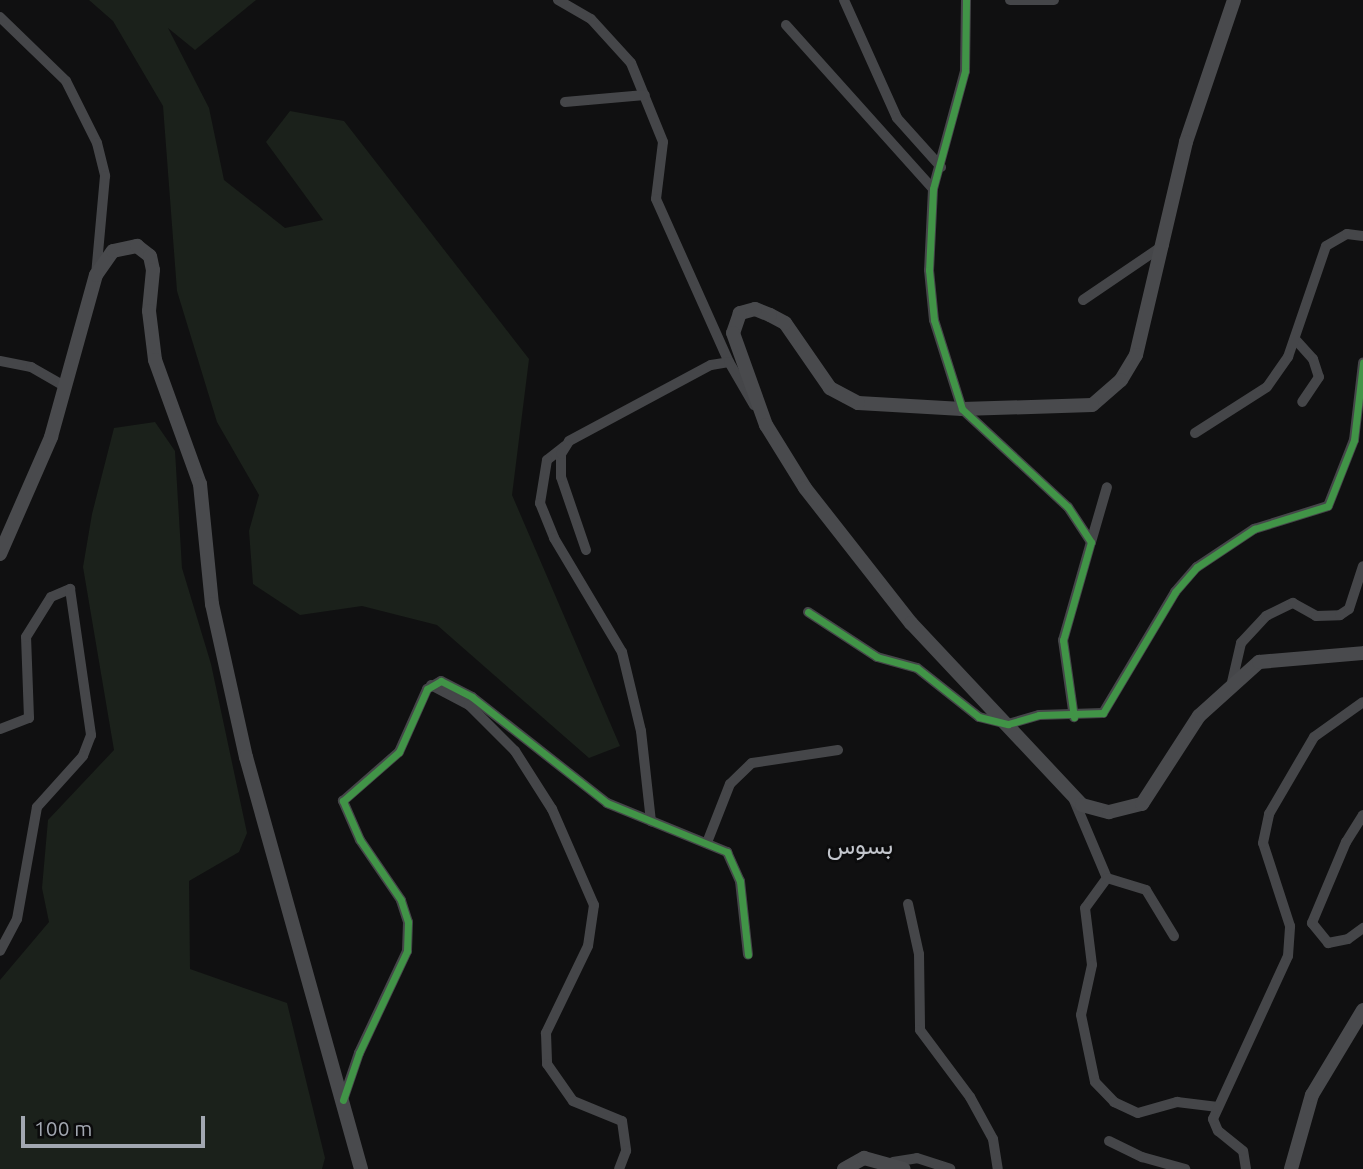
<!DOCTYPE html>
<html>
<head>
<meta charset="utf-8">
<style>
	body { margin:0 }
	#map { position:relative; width:1363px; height:1169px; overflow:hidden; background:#101011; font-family:Ubuntu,Vazirmatn,sans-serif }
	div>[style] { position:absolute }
	.green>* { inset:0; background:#1b211b }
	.minor>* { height:10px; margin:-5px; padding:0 5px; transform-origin:5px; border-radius:5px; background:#454649 }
	.secondary>* { height:14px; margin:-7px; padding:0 7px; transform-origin:7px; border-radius:7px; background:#494a4d }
	.cycleway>* { height:7px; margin:-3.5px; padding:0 3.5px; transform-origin:3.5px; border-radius:3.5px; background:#419447 }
	span { translate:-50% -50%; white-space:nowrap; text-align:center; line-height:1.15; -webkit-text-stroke:5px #0b0b0c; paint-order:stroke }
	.quarter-label { font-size:24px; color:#c3c6cd }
	.scale { position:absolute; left:21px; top:1116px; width:184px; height:32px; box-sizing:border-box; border:4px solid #a2a7b1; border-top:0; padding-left:9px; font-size:21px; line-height:24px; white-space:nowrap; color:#a2a7b1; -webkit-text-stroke:5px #0b0b0c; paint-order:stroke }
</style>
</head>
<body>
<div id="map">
	<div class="green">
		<i style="clip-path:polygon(89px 0,256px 0,195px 50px,168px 28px,209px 108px,224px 180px,285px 228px,323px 220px,266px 142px,290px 111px,344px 121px,529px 359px,512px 495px,620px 746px,589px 758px,437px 625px,362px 606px,300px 615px,253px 584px,249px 531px,259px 495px,217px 422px,177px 291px,163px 106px,113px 21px)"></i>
		<i style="clip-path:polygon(155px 422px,175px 451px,182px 568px,211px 664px,247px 833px,239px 852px,189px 881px,190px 969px,287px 1003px,325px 1158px,322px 1169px,0 1169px,0 980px,49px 922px,42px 888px,48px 820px,114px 750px,83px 567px,92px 514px,114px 428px)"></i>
	</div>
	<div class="minor">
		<i style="left:558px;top:0;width:38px;rotate:30deg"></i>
		<i style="left:591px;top:19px;width:59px;rotate:47.7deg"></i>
		<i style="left:631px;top:63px;width:85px;rotate:67.9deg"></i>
		<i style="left:663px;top:142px;width:57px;rotate:97deg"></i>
		<i style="left:656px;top:199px;width:179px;rotate:65.9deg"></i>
		<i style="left:844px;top:0;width:129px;rotate:65.8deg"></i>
		<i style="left:897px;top:118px;width:66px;rotate:48.1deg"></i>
		<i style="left:966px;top:0;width:71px;rotate:90.8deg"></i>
		<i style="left:965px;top:71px;width:122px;rotate:105.2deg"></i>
		<i style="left:933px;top:189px;width:81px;rotate:92.8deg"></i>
		<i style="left:929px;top:270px;width:50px;rotate:84.3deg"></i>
		<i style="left:934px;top:320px;width:93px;rotate:72.5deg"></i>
		<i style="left:962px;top:409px;width:144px;rotate:42.8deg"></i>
		<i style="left:1068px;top:507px;width:42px;rotate:56.7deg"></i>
		<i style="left:1091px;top:542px;width:102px;rotate:105.9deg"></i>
		<i style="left:1063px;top:640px;width:78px;rotate:81.9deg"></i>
		<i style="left:1010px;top:0;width:44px"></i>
		<i style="left:0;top:17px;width:92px;rotate:44.1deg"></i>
		<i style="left:66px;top:81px;width:69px;rotate:63.4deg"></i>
		<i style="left:97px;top:143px;width:34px;rotate:76deg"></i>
		<i style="left:105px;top:176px;width:99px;rotate:95.2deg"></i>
		<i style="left:786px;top:25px;width:220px;rotate:48.1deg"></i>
		<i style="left:565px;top:102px;width:80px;rotate:-5deg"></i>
		<i style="left:1083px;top:300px;width:98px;rotate:-34.2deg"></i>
		<i style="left:1295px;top:339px;width:27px;rotate:48deg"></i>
		<i style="left:1313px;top:359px;width:19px;rotate:72deg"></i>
		<i style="left:1319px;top:377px;width:30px;rotate:124deg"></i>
		<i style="left:0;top:361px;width:32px;rotate:11deg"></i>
		<i style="left:31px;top:367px;width:40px;rotate:29.7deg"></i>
		<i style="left:1195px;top:433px;width:85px;rotate:-32.6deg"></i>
		<i style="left:1267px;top:387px;width:37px;rotate:-55deg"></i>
		<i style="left:1288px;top:357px;width:117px;rotate:-71.1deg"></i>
		<i style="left:1326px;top:246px;width:24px;rotate:-30deg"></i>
		<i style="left:1347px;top:234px;width:16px;rotate:7deg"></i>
		<i style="left:565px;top:446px;width:23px;rotate:142deg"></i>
		<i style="left:547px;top:460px;width:44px;rotate:99.2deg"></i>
		<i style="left:540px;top:503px;width:38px;rotate:68deg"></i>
		<i style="left:554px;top:538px;width:133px;rotate:59.2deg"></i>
		<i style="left:622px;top:652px;width:81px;rotate:76.5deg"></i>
		<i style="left:641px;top:731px;width:91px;rotate:83.7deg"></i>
		<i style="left:1091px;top:542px;width:57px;rotate:-73.8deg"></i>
		<i style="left:586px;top:550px;width:77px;rotate:-108.9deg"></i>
		<i style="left:561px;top:477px;width:23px;rotate:-90deg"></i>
		<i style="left:561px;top:454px;width:15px;rotate:-58deg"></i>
		<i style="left:569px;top:441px;width:161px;rotate:-28.2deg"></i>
		<i style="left:711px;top:365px;width:18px;rotate:-9deg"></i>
		<i style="left:729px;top:362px;width:50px;rotate:59.8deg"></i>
		<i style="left:808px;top:612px;width:82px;rotate:33.1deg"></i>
		<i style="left:877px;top:657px;width:41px;rotate:15.4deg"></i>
		<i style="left:917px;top:668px;width:79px;rotate:38.3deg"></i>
		<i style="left:979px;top:717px;width:30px;rotate:14deg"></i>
		<i style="left:1008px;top:724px;width:32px;rotate:-16deg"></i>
		<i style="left:1039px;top:715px;width:64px;rotate:-1.8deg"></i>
		<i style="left:1103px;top:713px;width:141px;rotate:-59.2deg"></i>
		<i style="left:1175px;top:592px;width:33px;rotate:-49deg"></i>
		<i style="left:1197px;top:567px;width:69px;rotate:-33.7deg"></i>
		<i style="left:1254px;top:529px;width:77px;rotate:-17.3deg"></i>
		<i style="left:1328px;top:506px;width:71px;rotate:-68.5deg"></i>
		<i style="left:1354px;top:440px;width:78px;rotate:-83.3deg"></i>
		<i style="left:1232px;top:682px;width:40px;rotate:-77deg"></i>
		<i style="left:1241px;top:643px;width:37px;rotate:-47deg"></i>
		<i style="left:1266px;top:616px;width:30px;rotate:-26deg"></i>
		<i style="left:1293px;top:603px;width:26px;rotate:29deg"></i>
		<i style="left:1316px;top:616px;width:24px;rotate:-2deg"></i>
		<i style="left:1340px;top:615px;width:11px;rotate:-34deg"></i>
		<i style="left:1349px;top:609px;width:45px;rotate:-72deg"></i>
		<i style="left:431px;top:685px;width:43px;rotate:27.8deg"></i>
		<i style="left:469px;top:705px;width:65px;rotate:45deg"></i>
		<i style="left:515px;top:751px;width:69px;rotate:57.5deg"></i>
		<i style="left:552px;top:809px;width:105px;rotate:66.4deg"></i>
		<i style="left:594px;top:905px;width:41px;rotate:98.3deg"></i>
		<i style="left:588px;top:946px;width:97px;rotate:115.8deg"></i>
		<i style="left:546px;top:1033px;width:31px;rotate:88deg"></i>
		<i style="left:547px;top:1064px;width:45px;rotate:54.9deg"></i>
		<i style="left:573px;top:1101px;width:53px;rotate:22.2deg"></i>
		<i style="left:622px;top:1121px;width:30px;rotate:82deg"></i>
		<i style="left:626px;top:1151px;width:19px;rotate:111deg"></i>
		<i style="left:0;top:729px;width:31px;rotate:-21deg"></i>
		<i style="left:29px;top:718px;width:81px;rotate:-92.1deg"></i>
		<i style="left:26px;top:637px;width:47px;rotate:-58deg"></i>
		<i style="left:51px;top:597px;width:21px;rotate:-23deg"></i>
		<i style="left:70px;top:589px;width:148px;rotate:81.8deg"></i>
		<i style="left:91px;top:735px;width:22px;rotate:111deg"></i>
		<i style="left:83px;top:756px;width:69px;rotate:132deg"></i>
		<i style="left:37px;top:807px;width:114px;rotate:100.1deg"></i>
		<i style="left:17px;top:919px;width:36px;rotate:118deg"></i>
		<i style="left:1074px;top:800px;width:85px;rotate:67.1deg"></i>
		<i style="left:1107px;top:878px;width:37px;rotate:126deg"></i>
		<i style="left:1085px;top:908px;width:57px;rotate:83deg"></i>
		<i style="left:1092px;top:965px;width:51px;rotate:102.4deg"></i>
		<i style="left:1081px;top:1015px;width:68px;rotate:78.2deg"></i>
		<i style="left:1095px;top:1082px;width:28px;rotate:46deg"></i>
		<i style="left:1114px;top:1102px;width:26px;rotate:25deg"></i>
		<i style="left:1138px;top:1113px;width:41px;rotate:-15.8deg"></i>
		<i style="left:1177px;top:1102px;width:39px;rotate:7deg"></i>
		<i style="left:1363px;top:815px;width:32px;rotate:122deg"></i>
		<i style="left:1346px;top:842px;width:88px;rotate:112.8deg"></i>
		<i style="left:1312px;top:923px;width:26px;rotate:51deg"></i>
		<i style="left:1328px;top:943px;width:20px;rotate:-11deg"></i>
		<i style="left:1348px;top:939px;width:19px;rotate:-36deg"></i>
		<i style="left:708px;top:840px;width:60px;rotate:-68.6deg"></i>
		<i style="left:730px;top:784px;width:30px;rotate:-44deg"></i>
		<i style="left:752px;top:763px;width:87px;rotate:-8.6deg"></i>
		<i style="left:1107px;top:878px;width:41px;rotate:17.1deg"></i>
		<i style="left:1146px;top:890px;width:54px;rotate:58.7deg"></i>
		<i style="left:908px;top:904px;width:51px;rotate:77.6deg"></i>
		<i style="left:919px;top:954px;width:76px;rotate:89.2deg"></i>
		<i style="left:920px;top:1030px;width:84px;rotate:53.3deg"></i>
		<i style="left:970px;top:1097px;width:48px;rotate:61.3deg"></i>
		<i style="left:993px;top:1139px;width:30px;rotate:81deg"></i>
		<i style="left:343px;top:1100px;width:50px;rotate:-71.2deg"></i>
		<i style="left:359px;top:1053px;width:113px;rotate:-64.8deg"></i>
		<i style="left:407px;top:951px;width:29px;rotate:-88deg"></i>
		<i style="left:408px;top:922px;width:23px;rotate:-108deg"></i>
		<i style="left:401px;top:900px;width:73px;rotate:-124.3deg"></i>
		<i style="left:360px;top:840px;width:43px;rotate:-113.6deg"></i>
		<i style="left:343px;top:801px;width:74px;rotate:-41.2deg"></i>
		<i style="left:399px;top:752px;width:69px;rotate:-66deg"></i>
		<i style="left:427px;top:689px;width:16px;rotate:-30deg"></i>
		<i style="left:441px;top:681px;width:35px;rotate:27deg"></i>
		<i style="left:472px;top:697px;width:172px;rotate:38.1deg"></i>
		<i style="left:607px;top:803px;width:130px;rotate:22.2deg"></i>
		<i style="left:727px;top:852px;width:32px;rotate:66deg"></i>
		<i style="left:740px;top:881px;width:74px;rotate:83.8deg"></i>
		<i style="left:1109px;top:1141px;width:37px;rotate:26deg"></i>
		<i style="left:1142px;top:1157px;width:45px;rotate:15.6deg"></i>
		<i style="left:893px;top:1162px;width:24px;rotate:-9deg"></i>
		<i style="left:917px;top:1158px;width:35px;rotate:18deg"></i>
		<i style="left:1246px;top:1169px;width:18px;rotate:-99deg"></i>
		<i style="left:1243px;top:1151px;width:32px;rotate:-141deg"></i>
		<i style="left:1218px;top:1131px;width:13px;rotate:-113deg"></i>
		<i style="left:1213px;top:1119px;width:179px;rotate:-65.3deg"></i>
		<i style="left:1288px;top:956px;width:30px;rotate:-86deg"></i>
		<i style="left:1290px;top:926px;width:87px;rotate:-108deg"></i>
		<i style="left:1263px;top:843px;width:30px;rotate:-78deg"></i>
		<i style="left:1269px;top:814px;width:89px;rotate:-59.7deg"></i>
		<i style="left:1314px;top:737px;width:60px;rotate:-35.5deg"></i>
	</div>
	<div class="secondary">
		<i style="left:1234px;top:0;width:150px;rotate:108.7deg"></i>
		<i style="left:1186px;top:142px;width:219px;rotate:103.2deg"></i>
		<i style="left:1136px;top:355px;width:29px;rotate:121deg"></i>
		<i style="left:1121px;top:380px;width:38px;rotate:139deg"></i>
		<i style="left:1092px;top:405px;width:130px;rotate:178.2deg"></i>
		<i style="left:962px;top:409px;width:104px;rotate:-176.7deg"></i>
		<i style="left:858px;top:403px;width:32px;rotate:-152deg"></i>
		<i style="left:830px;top:388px;width:79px;rotate:-124.7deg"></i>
		<i style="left:785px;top:323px;width:17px;rotate:-152deg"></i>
		<i style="left:770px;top:315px;width:16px;rotate:-158deg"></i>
		<i style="left:755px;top:309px;width:16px;rotate:165deg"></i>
		<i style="left:740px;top:313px;width:21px;rotate:109deg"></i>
		<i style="left:733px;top:333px;width:98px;rotate:70.3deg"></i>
		<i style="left:766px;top:425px;width:74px;rotate:58.2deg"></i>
		<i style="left:805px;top:488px;width:172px;rotate:51.9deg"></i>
		<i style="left:911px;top:623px;width:250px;rotate:46.8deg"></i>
		<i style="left:1082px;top:805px;width:28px;rotate:15deg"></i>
		<i style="left:1109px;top:812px;width:34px;rotate:-14deg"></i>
		<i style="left:1142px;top:804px;width:105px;rotate:-57.1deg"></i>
		<i style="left:1199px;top:716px;width:81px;rotate:-42deg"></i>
		<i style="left:1259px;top:662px;width:104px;rotate:-4.9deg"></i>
		<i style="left:0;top:554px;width:128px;rotate:-66.4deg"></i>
		<i style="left:51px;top:437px;width:168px;rotate:-74.5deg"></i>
		<i style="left:96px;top:275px;width:29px;rotate:-55deg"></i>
		<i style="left:113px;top:251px;width:25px;rotate:-12deg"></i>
		<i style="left:137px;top:246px;width:16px;rotate:38deg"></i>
		<i style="left:150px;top:256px;width:14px;rotate:78deg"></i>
		<i style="left:153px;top:270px;width:41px;rotate:95.6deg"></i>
		<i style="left:149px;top:311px;width:49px;rotate:83deg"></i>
		<i style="left:155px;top:360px;width:132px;rotate:70.1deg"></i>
		<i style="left:200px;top:484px;width:121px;rotate:84.3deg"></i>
		<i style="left:212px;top:604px;width:157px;rotate:77.5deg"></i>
		<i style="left:246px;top:757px;width:428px;rotate:74.4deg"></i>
		<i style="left:844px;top:1169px;width:23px;rotate:-29deg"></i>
		<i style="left:864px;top:1158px;width:41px;rotate:15.4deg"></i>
		<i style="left:1291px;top:1169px;width:77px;rotate:-74.2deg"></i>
		<i style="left:1312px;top:1095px;width:99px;rotate:-59deg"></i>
	</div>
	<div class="cycleway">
		<i style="left:966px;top:0;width:71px;rotate:90.8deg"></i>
		<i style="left:965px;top:71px;width:122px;rotate:105.2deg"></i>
		<i style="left:933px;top:189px;width:81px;rotate:92.8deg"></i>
		<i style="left:929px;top:270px;width:50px;rotate:84.3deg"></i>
		<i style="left:934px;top:320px;width:93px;rotate:72.5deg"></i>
		<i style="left:962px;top:409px;width:144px;rotate:42.8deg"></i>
		<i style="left:1068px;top:507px;width:42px;rotate:56.7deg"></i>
		<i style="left:1091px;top:542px;width:102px;rotate:105.9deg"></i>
		<i style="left:1063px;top:640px;width:78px;rotate:81.9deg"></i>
		<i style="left:808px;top:612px;width:82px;rotate:33.1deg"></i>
		<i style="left:877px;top:657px;width:41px;rotate:15.4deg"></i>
		<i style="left:917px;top:668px;width:79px;rotate:38.3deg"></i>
		<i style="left:979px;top:717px;width:30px;rotate:14deg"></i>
		<i style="left:1008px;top:724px;width:32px;rotate:-16deg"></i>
		<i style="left:1039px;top:715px;width:64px;rotate:-1.8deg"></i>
		<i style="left:1103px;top:713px;width:141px;rotate:-59.2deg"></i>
		<i style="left:1175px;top:592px;width:33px;rotate:-49deg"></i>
		<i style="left:1197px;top:567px;width:69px;rotate:-33.7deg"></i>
		<i style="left:1254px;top:529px;width:77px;rotate:-17.3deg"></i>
		<i style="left:1328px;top:506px;width:71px;rotate:-68.5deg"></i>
		<i style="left:1354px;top:440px;width:78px;rotate:-83.3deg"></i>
		<i style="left:343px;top:1100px;width:50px;rotate:-71.2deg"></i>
		<i style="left:359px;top:1053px;width:113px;rotate:-64.8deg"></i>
		<i style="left:407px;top:951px;width:29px;rotate:-88deg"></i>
		<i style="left:408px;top:922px;width:23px;rotate:-108deg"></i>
		<i style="left:401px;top:900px;width:73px;rotate:-124.3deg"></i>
		<i style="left:360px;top:840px;width:43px;rotate:-113.6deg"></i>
		<i style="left:343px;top:801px;width:74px;rotate:-41.2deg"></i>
		<i style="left:399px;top:752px;width:69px;rotate:-66deg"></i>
		<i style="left:427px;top:689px;width:16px;rotate:-30deg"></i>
		<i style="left:441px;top:681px;width:35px;rotate:27deg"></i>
		<i style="left:472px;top:697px;width:172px;rotate:38.1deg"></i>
		<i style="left:607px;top:803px;width:130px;rotate:22.2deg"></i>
		<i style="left:727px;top:852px;width:32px;rotate:66deg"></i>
		<i style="left:740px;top:881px;width:74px;rotate:83.8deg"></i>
	</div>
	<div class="quarter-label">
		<span style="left:860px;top:846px">بسوس</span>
	</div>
	<div class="scale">100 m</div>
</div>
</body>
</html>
